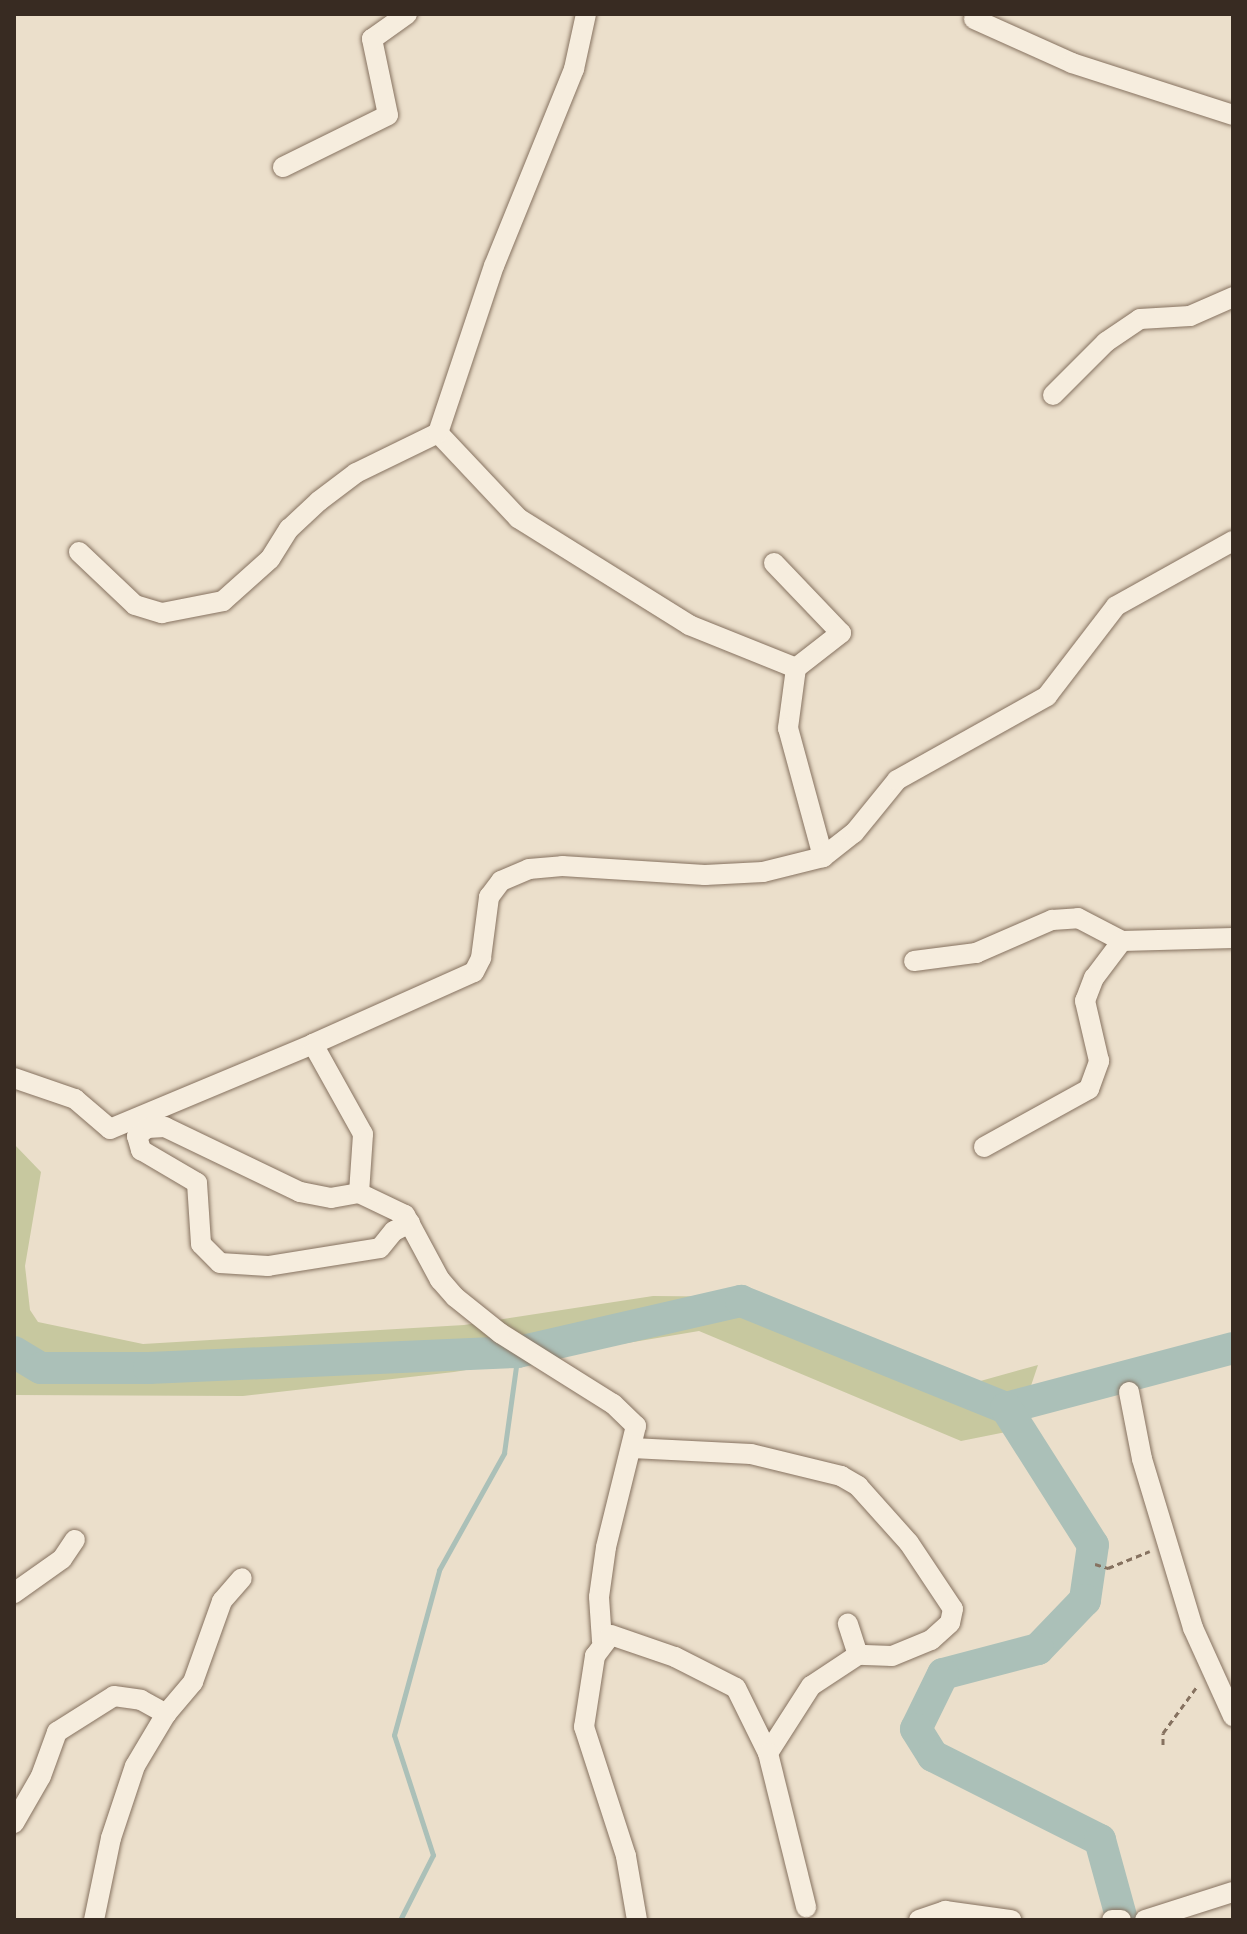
<!DOCTYPE html>
<html>
<head>
<meta charset="utf-8">
<style>
	body { margin:0 }
	#map { position:relative; width:1247px; height:1934px; overflow:hidden; background:#ebdfcb; font-family:Bitter,serif }
	div>[style] { position:absolute }
	.green>* { inset:0; background:#c7c89f }
	.stream>* { height:5px; margin:-2.5px; padding:0 2.5px; transform-origin:2.5px; border-radius:2.5px; background:#abc0b8 }
	.river>* { height:32px; margin:-16px; padding:0 16px; transform-origin:16px; border-radius:16px; background:#abc0b8 }
	.path>* { height:3px; margin-top:-1.5px; transform-origin:0; background:repeating-linear-gradient(90deg,#867260 0 6px,transparent 0 10px) }
	.roads { filter:drop-shadow(0 0 2px #867260) drop-shadow(0 0 2px #867260) }
	.minor>* { height:20px; margin:-10px; padding:0 10px; transform-origin:10px; border-radius:10px; background:#f6edde }
	span { translate:-50% -50%; white-space:nowrap; text-align:center; line-height:1.15; -webkit-text-stroke:8px #f3eada; paint-order:stroke }
	.frame { position:absolute; inset:0; border:16px solid #382b22; pointer-events:none }
</style>
</head>
<body>
<div id="map">
	<div class="green">
		<i style="clip-path:polygon(14px 1144px,41px 1172px,25px 1266px,30px 1310px,38px 1322px,143px 1344px,464px 1325px,653px 1296px,769px 1297px,966px 1385px,1038px 1365px,1016px 1430px,961px 1441px,699px 1331px,454px 1372px,243px 1396px,14px 1395px)"></i>
	</div>
	<div class="stream">
		<i style="left:400px;top:1920px;width:73px;rotate:-63.1deg"></i>
		<i style="left:433px;top:1855px;width:126px;rotate:-108deg"></i>
		<i style="left:394px;top:1735px;width:171px;rotate:-74.7deg"></i>
		<i style="left:439px;top:1570px;width:134px;rotate:-60.9deg"></i>
		<i style="left:504px;top:1453px;width:102px;rotate:-82.1deg"></i>
	</div>
	<div class="river">
		<i style="left:14px;top:1352px;width:31px;rotate:31deg"></i>
		<i style="left:41px;top:1368px;width:108px"></i>
		<i style="left:149px;top:1368px;width:369px;rotate:-2.5deg"></i>
		<i style="left:518px;top:1352px;width:229px;rotate:-12.9deg"></i>
		<i style="left:741px;top:1301px;width:286px;rotate:22deg"></i>
		<i style="left:1006px;top:1408px;width:235px;rotate:-14.8deg"></i>
		<i style="left:1006px;top:1408px;width:162px;rotate:57.6deg"></i>
		<i style="left:1093px;top:1545px;width:56px;rotate:98.3deg"></i>
		<i style="left:1085px;top:1600px;width:68px;rotate:133.8deg"></i>
		<i style="left:1038px;top:1649px;width:98px;rotate:165.3deg"></i>
		<i style="left:943px;top:1674px;width:61px;rotate:116.1deg"></i>
		<i style="left:916px;top:1729px;width:32px;rotate:58deg"></i>
		<i style="left:933px;top:1756px;width:187px;rotate:26.7deg"></i>
		<i style="left:1100px;top:1840px;width:83px;rotate:74.6deg"></i>
	</div>
	<div class="path">
		<i style="left:1095px;top:1564px;width:14px;rotate:17deg"></i>
		<i style="left:1108px;top:1568px;width:45px;rotate:-22deg"></i>
		<i style="left:1163px;top:1745px;width:12px;rotate:-90deg"></i>
		<i style="left:1163px;top:1733px;width:59px;rotate:-53.9deg"></i>
	</div>
	<div class="roads">
		<div class="minor">
			<i style="left:974px;top:19px;width:107px;rotate:24.2deg"></i>
			<i style="left:1072px;top:63px;width:169px;rotate:17.9deg"></i>
			<i style="left:283px;top:167px;width:117px;rotate:-26.3deg"></i>
			<i style="left:388px;top:115px;width:78px;rotate:-101.9deg"></i>
			<i style="left:372px;top:39px;width:43px;rotate:-35.5deg"></i>
			<i style="left:1053px;top:395px;width:75px;rotate:-45deg"></i>
			<i style="left:1106px;top:342px;width:41px;rotate:-34.1deg"></i>
			<i style="left:1140px;top:319px;width:50px;rotate:-3.4deg"></i>
			<i style="left:1190px;top:316px;width:47px;rotate:-23.8deg"></i>
			<i style="left:438px;top:433px;width:117px;rotate:46.7deg"></i>
			<i style="left:518px;top:518px;width:202px;rotate:32deg"></i>
			<i style="left:689px;top:625px;width:115px;rotate:21.9deg"></i>
			<i style="left:79px;top:552px;width:77px;rotate:43.4deg"></i>
			<i style="left:135px;top:605px;width:28px;rotate:17deg"></i>
			<i style="left:162px;top:613px;width:62px;rotate:-11.1deg"></i>
			<i style="left:223px;top:601px;width:63px;rotate:-41.8deg"></i>
			<i style="left:270px;top:559px;width:36px;rotate:-58deg"></i>
			<i style="left:289px;top:529px;width:41px;rotate:-43deg"></i>
			<i style="left:319px;top:501px;width:46px;rotate:-37.1deg"></i>
			<i style="left:356px;top:473px;width:91px;rotate:-26deg"></i>
			<i style="left:438px;top:433px;width:176px;rotate:-71.5deg"></i>
			<i style="left:494px;top:266px;width:213px;rotate:-67.9deg"></i>
			<i style="left:574px;top:69px;width:56px;rotate:-77.7deg"></i>
			<i style="left:774px;top:563px;width:97px;rotate:46.3deg"></i>
			<i style="left:841px;top:633px;width:57px;rotate:142.1deg"></i>
			<i style="left:796px;top:668px;width:61px;rotate:97.6deg"></i>
			<i style="left:788px;top:728px;width:134px;rotate:74.8deg"></i>
			<i style="left:914px;top:961px;width:63px;rotate:-7.4deg"></i>
			<i style="left:976px;top:953px;width:83px;rotate:-23.5deg"></i>
			<i style="left:1052px;top:920px;width:26px;rotate:-4deg"></i>
			<i style="left:1078px;top:918px;width:50px;rotate:27.6deg"></i>
			<i style="left:1122px;top:941px;width:111px;rotate:-1.5deg"></i>
			<i style="left:14px;top:1078px;width:65px;rotate:19deg"></i>
			<i style="left:75px;top:1099px;width:46px;rotate:40.6deg"></i>
			<i style="left:110px;top:1129px;width:220px;rotate:-22.7deg"></i>
			<i style="left:984px;top:1147px;width:120px;rotate:-28.9deg"></i>
			<i style="left:1089px;top:1089px;width:30px;rotate:-70deg"></i>
			<i style="left:1099px;top:1061px;width:62px;rotate:-103.1deg"></i>
			<i style="left:1085px;top:1001px;width:25px;rotate:-69deg"></i>
			<i style="left:1094px;top:978px;width:46px;rotate:-52.9deg"></i>
			<i style="left:359px;top:1193px;width:28px;rotate:170deg"></i>
			<i style="left:331px;top:1198px;width:32px;rotate:-169deg"></i>
			<i style="left:300px;top:1192px;width:150px;rotate:-154.3deg"></i>
			<i style="left:165px;top:1127px;width:18px;rotate:177deg"></i>
			<i style="left:147px;top:1128px;width:13px;rotate:141deg"></i>
			<i style="left:137px;top:1136px;width:15px;rotate:74deg"></i>
			<i style="left:141px;top:1150px;width:65px;rotate:30.5deg"></i>
			<i style="left:197px;top:1183px;width:61px;rotate:86.2deg"></i>
			<i style="left:201px;top:1244px;width:27px;rotate:45deg"></i>
			<i style="left:220px;top:1263px;width:48px;rotate:3.6deg"></i>
			<i style="left:268px;top:1266px;width:113px;rotate:-9.1deg"></i>
			<i style="left:380px;top:1248px;width:22px;rotate:-51deg"></i>
			<i style="left:394px;top:1231px;width:18px;rotate:-27deg"></i>
			<i style="left:1129px;top:1392px;width:68px;rotate:79deg"></i>
			<i style="left:1142px;top:1459px;width:177px;rotate:73.2deg"></i>
			<i style="left:1193px;top:1628px;width:97px;rotate:65.6deg"></i>
			<i style="left:632px;top:1448px;width:119px;rotate:2.9deg"></i>
			<i style="left:751px;top:1454px;width:93px;rotate:13.7deg"></i>
			<i style="left:841px;top:1476px;width:20px;rotate:30deg"></i>
			<i style="left:858px;top:1486px;width:76px;rotate:48.2deg"></i>
			<i style="left:909px;top:1543px;width:79px;rotate:56.3deg"></i>
			<i style="left:953px;top:1609px;width:14px;rotate:102deg"></i>
			<i style="left:950px;top:1623px;width:25px;rotate:138deg"></i>
			<i style="left:931px;top:1640px;width:42px;rotate:157.7deg"></i>
			<i style="left:892px;top:1656px;width:34px;rotate:-178deg"></i>
			<i style="left:14px;top:1593px;width:59px;rotate:-35.3deg"></i>
			<i style="left:62px;top:1559px;width:23px;rotate:-56deg"></i>
			<i style="left:602px;top:1641px;width:44px;rotate:-93.9deg"></i>
			<i style="left:599px;top:1597px;width:50px;rotate:-82deg"></i>
			<i style="left:606px;top:1547px;width:125px;rotate:-76.1deg"></i>
			<i style="left:636px;top:1426px;width:32px;rotate:-136deg"></i>
			<i style="left:613px;top:1404px;width:133px;rotate:-147.9deg"></i>
			<i style="left:500px;top:1333px;width:58px;rotate:-141.3deg"></i>
			<i style="left:455px;top:1297px;width:23px;rotate:-131deg"></i>
			<i style="left:440px;top:1280px;width:74px;rotate:-118.3deg"></i>
			<i style="left:405px;top:1215px;width:51px;rotate:-154.4deg"></i>
			<i style="left:359px;top:1193px;width:59px;rotate:-86.1deg"></i>
			<i style="left:363px;top:1134px;width:103px;rotate:-119.1deg"></i>
			<i style="left:313px;top:1044px;width:176px;rotate:-24.1deg"></i>
			<i style="left:474px;top:972px;width:16px;rotate:-63deg"></i>
			<i style="left:481px;top:958px;width:62px;rotate:-82.5deg"></i>
			<i style="left:489px;top:897px;width:20px;rotate:-53deg"></i>
			<i style="left:501px;top:881px;width:30px;rotate:-23deg"></i>
			<i style="left:529px;top:869px;width:33px;rotate:-5deg"></i>
			<i style="left:562px;top:866px;width:143px;rotate:3.6deg"></i>
			<i style="left:705px;top:875px;width:58px;rotate:-3deg"></i>
			<i style="left:763px;top:872px;width:62px;rotate:-14deg"></i>
			<i style="left:823px;top:857px;width:39px;rotate:-38deg"></i>
			<i style="left:854px;top:833px;width:68px;rotate:-50.9deg"></i>
			<i style="left:897px;top:780px;width:172px;rotate:-29.2deg"></i>
			<i style="left:1047px;top:696px;width:113px;rotate:-52.5deg"></i>
			<i style="left:1116px;top:606px;width:134px;rotate:-29.1deg"></i>
			<i style="left:768px;top:1753px;width:80px;rotate:-57.3deg"></i>
			<i style="left:811px;top:1686px;width:56px;rotate:-33.4deg"></i>
			<i style="left:858px;top:1655px;width:33px;rotate:-108deg"></i>
			<i style="left:14px;top:1823px;width:54px;rotate:-60.1deg"></i>
			<i style="left:41px;top:1776px;width:47px;rotate:-70deg"></i>
			<i style="left:57px;top:1732px;width:67px;rotate:-32.3deg"></i>
			<i style="left:114px;top:1696px;width:27px;rotate:8deg"></i>
			<i style="left:141px;top:1700px;width:29px;rotate:29deg"></i>
			<i style="left:94px;top:1920px;width:84px;rotate:-78.3deg"></i>
			<i style="left:111px;top:1838px;width:76px;rotate:-71.6deg"></i>
			<i style="left:135px;top:1766px;width:61px;rotate:-59.2deg"></i>
			<i style="left:166px;top:1714px;width:42px;rotate:-49.8deg"></i>
			<i style="left:193px;top:1682px;width:86px;rotate:-70.3deg"></i>
			<i style="left:222px;top:1601px;width:30px;rotate:-49deg"></i>
			<i style="left:637px;top:1920px;width:65px;rotate:-99.8deg"></i>
			<i style="left:626px;top:1856px;width:136px;rotate:-108deg"></i>
			<i style="left:584px;top:1727px;width:72px;rotate:-81.2deg"></i>
			<i style="left:595px;top:1656px;width:26px;rotate:-53deg"></i>
			<i style="left:611px;top:1635px;width:68px;rotate:19deg"></i>
			<i style="left:675px;top:1657px;width:68px;rotate:26.9deg"></i>
			<i style="left:736px;top:1688px;width:72px;rotate:63.8deg"></i>
			<i style="left:768px;top:1753px;width:159px;rotate:76.1deg"></i>
			<i style="left:919px;top:1920px;width:28px;rotate:-19deg"></i>
			<i style="left:945px;top:1911px;width:67px;rotate:7.8deg"></i>
			<i style="left:1112px;top:1920px;width:9px"></i>
			<i style="left:1145px;top:1920px;width:92px;rotate:-17.7deg"></i>
		</div>
	</div>
	<div class="frame"></div>
</div>
</body>
</html>
